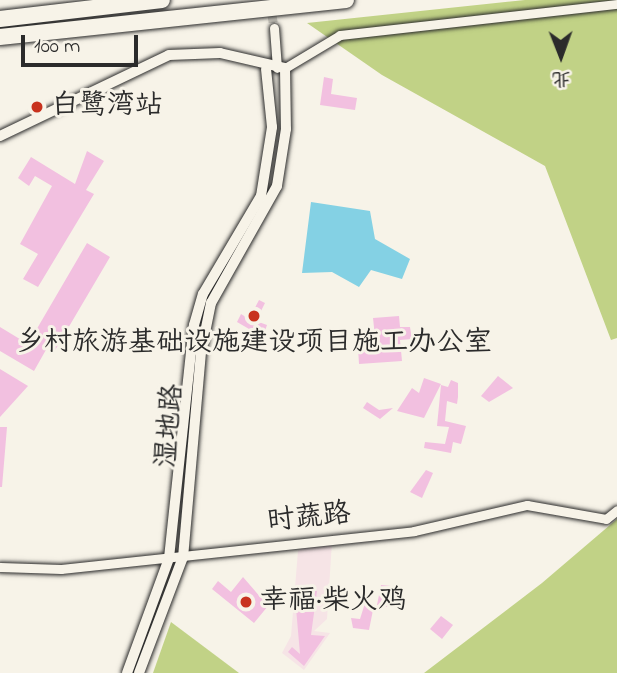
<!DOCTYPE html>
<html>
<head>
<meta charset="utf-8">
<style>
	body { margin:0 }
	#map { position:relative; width:617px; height:673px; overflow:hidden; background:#f7f3e8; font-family:"Indie Flower","LXGW WenKai TC",sans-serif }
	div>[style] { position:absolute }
	.built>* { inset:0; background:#f6e4e6 }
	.green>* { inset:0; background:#c1d286 }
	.water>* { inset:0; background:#84d1e4 }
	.building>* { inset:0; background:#f2c0e0 }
	.minor-tunnel>* { height:9px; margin-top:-4.5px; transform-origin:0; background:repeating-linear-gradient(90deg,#cecbc2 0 9px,transparent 0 13.5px) }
	.roads { filter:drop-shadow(0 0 2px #2b2b2b) drop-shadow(0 0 2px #2b2b2b) }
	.minor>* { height:9px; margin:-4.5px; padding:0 4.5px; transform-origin:4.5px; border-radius:4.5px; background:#f7f3e8 }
	.tertiary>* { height:10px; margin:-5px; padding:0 5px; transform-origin:5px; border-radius:5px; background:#f7f3e8 }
	.motorway>* { height:16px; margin:-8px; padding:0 8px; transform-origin:8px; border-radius:8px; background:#f7f3e8 }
	.dots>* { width:19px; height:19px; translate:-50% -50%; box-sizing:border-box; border:4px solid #f7f3e8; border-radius:50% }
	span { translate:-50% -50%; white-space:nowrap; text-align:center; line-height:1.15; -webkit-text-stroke:6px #f7f3e8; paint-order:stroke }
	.poi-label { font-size:28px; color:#2b2b2b }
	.left { translate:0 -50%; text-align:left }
	.street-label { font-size:28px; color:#2b2b2b }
	.north { position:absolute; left:526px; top:21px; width:70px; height:70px; -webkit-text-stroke:5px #f7f3e8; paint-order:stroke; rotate:179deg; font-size:19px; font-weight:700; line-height:28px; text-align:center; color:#2b2b2b }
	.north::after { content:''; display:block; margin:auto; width:24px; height:32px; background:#2b2b2b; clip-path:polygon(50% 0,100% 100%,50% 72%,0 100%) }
	.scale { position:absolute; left:21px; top:35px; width:117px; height:32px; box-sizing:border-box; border:4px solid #2b2b2b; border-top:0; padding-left:9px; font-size:21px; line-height:24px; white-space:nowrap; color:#2b2b2b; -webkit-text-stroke:5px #f7f3e8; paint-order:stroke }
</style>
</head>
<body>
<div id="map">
	<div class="built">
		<i style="clip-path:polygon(332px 542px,327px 619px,314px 631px,330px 633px,304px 670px,282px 653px,291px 636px,298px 551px,307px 543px)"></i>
	</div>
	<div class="green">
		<i style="clip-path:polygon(525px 0,617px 0,617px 338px,611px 340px,545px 166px,382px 75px,307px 23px)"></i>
		<i style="clip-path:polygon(617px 519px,617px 673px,424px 673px,542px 583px)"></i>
		<i style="clip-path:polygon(171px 622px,239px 673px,153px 673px)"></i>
	</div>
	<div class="water">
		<i style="clip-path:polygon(311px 202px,370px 211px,375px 239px,410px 259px,402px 279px,371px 270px,359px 287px,332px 272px,302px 273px)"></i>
	</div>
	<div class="building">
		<i style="clip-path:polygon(324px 77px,333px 79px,331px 94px,357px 98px,355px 110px,320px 105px)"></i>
		<i style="clip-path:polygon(87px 151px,104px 161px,86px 190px,94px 194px,38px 287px,23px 279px,38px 254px,20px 244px,52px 186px,35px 176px,29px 186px,18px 178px,31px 157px,75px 184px)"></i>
		<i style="clip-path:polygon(87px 243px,110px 257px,54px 352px,47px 348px,34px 371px,0 351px,0 327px,28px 344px)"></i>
		<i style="clip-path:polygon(259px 300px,265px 303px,256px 321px,267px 325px,263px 337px,237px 322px,241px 314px,249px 319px)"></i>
		<i style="clip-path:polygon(399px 316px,400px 327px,410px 327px,412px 339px,400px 340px,402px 361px,359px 364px,358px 348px,376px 346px,373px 318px)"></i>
		<i style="clip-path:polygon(0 369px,28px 386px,0 417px)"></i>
		<i style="clip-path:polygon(498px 376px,513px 388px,489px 402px,481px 396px)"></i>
		<i style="clip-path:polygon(424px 378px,441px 384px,424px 418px,397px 411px,412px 388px,419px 393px)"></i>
		<i style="clip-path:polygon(451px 380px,458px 383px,458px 397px,457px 404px,447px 401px,445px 421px,466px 426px,461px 444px,453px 442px,451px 453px,424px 448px,425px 442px,445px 444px,449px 427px,437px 426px,441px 385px,448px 387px)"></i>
		<i style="clip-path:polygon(367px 402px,379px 410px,393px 408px,380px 419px,363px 408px)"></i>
		<i style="clip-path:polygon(0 427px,7px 427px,2px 487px,0 487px)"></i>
		<i style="clip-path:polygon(426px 470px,433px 473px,422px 498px,410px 492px)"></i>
		<i style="clip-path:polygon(243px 577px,268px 606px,254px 623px,212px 589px,218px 581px,231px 592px)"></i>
		<i style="clip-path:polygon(381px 585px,391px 586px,387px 607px,377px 605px)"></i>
		<i style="clip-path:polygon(309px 591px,317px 591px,311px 635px,325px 636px,304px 666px,288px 652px,292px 647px,300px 654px,296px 608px,309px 608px)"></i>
		<i style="clip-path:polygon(365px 603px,374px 605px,369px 630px,353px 628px,351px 618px,360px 619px)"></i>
		<i style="clip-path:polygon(441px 616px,453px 625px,442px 639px,430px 629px)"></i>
	</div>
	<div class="minor-tunnel">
		<i style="left:270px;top:0;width:28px;rotate:82deg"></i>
	</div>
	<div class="roads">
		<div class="minor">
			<i style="left:274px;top:28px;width:40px;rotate:85.7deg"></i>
			<i style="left:285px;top:68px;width:64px;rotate:-31deg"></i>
			<i style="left:340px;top:35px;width:279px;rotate:-6.4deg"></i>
			<i style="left:0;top:567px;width:61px;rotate:1.9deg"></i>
			<i style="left:61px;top:569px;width:355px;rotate:-6.1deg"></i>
			<i style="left:414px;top:531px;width:116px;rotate:-13deg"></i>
			<i style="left:527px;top:505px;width:80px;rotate:10deg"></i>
			<i style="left:606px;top:519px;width:14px;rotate:-39deg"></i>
		</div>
		<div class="tertiary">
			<i style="left:0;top:136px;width:187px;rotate:-25.6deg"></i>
			<i style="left:169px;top:55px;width:51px;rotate:-2.2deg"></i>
			<i style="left:220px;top:53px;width:67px;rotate:13deg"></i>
			<i style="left:285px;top:68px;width:61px;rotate:89.1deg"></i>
			<i style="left:286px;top:129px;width:58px;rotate:99deg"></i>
			<i style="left:277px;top:186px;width:134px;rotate:119.4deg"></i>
			<i style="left:211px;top:303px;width:50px;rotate:101.5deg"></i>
			<i style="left:201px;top:352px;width:206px;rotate:95deg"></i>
			<i style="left:183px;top:557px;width:124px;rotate:110.8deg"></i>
			<i style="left:127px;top:673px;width:122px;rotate:-69.9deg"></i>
			<i style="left:169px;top:558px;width:234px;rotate:-83.9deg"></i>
			<i style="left:194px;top:325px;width:32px;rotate:-74deg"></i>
			<i style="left:203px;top:294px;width:114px;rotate:-59.4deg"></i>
			<i style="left:261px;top:196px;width:70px;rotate:-80.9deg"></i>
			<i style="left:272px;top:127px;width:58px;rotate:-95.9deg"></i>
		</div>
		<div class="motorway">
			<i style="left:0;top:19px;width:163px;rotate:-6.7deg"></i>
			<i style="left:0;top:37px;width:348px;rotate:-6.1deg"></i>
		</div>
	</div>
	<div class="dots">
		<i style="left:37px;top:107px;background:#c8321e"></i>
		<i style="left:254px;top:316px;background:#c8321e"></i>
		<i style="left:246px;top:602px;background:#c8321e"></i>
	</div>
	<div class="poi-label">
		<span class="left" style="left:51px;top:107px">白鹭湾站</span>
		<span style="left:254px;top:344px">乡村旅游基础设施建设项目施工办公室</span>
		<span class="left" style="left:260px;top:602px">幸福·柴火鸡</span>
	</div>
	<div class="street-label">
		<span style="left:171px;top:426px;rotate:-85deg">湿地路</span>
		<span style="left:309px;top:519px;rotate:-6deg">时蔬路</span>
	</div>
	<div class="north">北</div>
	<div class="scale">100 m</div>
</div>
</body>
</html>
